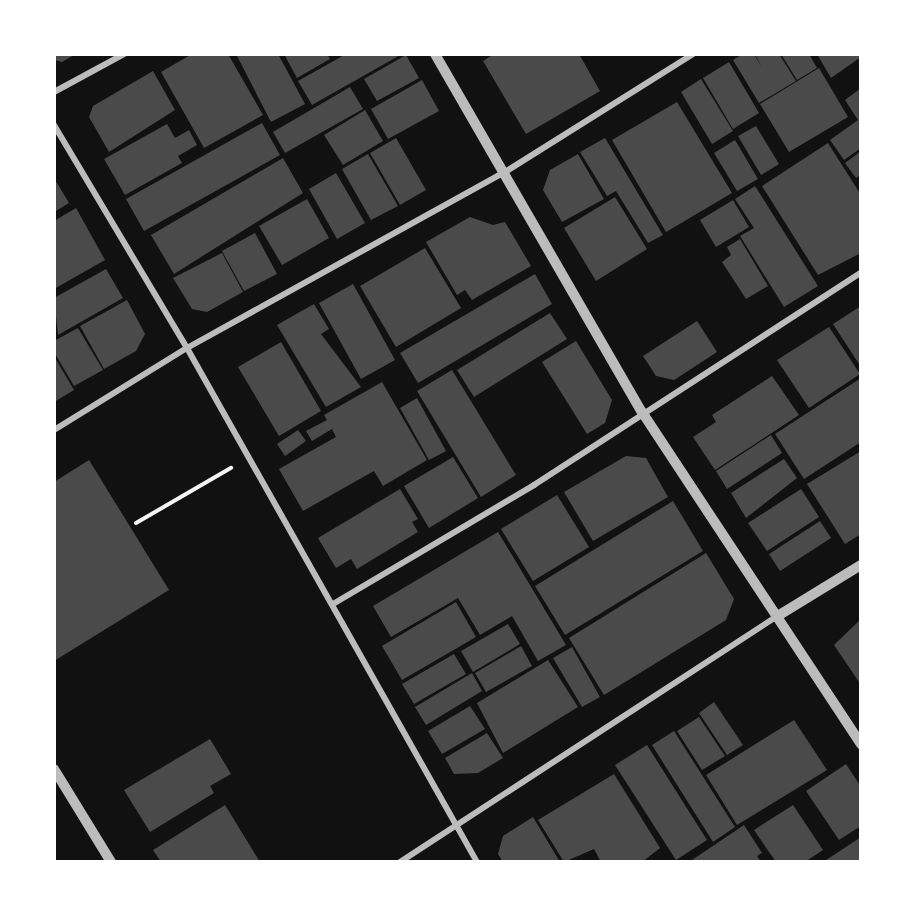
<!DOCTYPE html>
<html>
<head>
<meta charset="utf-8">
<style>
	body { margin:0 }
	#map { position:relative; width:915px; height:916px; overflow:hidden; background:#111; font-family:Rubik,sans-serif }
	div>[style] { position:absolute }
	.building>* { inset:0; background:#4a4a4a }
	.path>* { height:4px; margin:-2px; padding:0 2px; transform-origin:2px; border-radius:2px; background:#f5f5f5 }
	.minor>* { height:6px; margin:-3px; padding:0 3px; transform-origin:3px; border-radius:3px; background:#bcbcbc }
	.tertiary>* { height:10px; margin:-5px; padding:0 5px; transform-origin:5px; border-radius:5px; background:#bcbcbc }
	span { translate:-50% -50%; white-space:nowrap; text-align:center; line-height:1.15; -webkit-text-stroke:6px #fff; paint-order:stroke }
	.frame { position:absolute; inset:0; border:56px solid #fff; pointer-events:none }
</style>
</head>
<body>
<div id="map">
	<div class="building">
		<i style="clip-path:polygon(54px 54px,76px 54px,62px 62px,54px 60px)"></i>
		<i style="clip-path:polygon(192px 54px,228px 54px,263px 115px,204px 148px,161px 72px)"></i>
		<i style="clip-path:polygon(236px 54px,278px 54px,305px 104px,271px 122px)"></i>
		<i style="clip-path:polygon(284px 54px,327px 54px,330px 59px,297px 78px)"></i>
		<i style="clip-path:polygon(346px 54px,402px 54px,312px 105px,298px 81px)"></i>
		<i style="clip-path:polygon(494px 54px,579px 54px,600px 91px,526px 134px,483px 61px)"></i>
		<i style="clip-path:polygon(743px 54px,754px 54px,762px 68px,755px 54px,779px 54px,796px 81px,759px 103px,733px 60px)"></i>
		<i style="clip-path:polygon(781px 54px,809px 54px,817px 68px,797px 80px)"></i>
		<i style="clip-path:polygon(817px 54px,861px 54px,861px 57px,831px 78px)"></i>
		<i style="clip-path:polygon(406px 55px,419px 78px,377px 101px,364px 79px)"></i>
		<i style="clip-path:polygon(729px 62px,759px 113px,733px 129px,703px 78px)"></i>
		<i style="clip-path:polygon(819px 68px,848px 117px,789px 152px,760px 104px)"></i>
		<i style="clip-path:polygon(153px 71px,175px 110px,109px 152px,89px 117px,93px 106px)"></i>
		<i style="clip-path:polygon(701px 79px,733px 131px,712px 144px,681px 92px)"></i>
		<i style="clip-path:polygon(422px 80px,439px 111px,388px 139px,371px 109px)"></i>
		<i style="clip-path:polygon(350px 87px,363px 109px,285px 153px,273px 132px)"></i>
		<i style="clip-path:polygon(861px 88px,861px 148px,844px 160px,830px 140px,858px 120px,845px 100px)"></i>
		<i style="clip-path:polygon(677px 102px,732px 193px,666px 232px,612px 140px)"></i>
		<i style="clip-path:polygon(365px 110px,383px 141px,343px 165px,324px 135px)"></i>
		<i style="clip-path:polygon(262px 123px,280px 155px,144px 231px,126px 199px)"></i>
		<i style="clip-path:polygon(167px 124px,175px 138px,189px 130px,197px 145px,178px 156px,182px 163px,125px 195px,104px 159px)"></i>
		<i style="clip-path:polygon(756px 126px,779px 164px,761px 175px,738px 136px)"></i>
		<i style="clip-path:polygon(396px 138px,426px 190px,400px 205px,370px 153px)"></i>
		<i style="clip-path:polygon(605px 138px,663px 235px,648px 243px,616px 191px,607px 196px,580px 152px)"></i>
		<i style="clip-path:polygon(735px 140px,758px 179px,737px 191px,714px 153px)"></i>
		<i style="clip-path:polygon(828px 143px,861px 195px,861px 253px,818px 275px,762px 186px)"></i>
		<i style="clip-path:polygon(861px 151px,861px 175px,856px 178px,845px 163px)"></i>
		<i style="clip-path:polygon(368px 154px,398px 206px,371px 220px,342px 169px)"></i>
		<i style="clip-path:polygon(578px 154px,604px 199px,562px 222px,543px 190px,550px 170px)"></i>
		<i style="clip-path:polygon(283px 158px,303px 193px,174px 274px,151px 235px)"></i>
		<i style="clip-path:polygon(336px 173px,365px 223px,337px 239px,309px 189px)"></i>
		<i style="clip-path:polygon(54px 178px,69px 203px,54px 212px)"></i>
		<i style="clip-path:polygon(755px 186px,818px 286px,784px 307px,740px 236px,754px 228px,735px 199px)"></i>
		<i style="clip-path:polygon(615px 197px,647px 249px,596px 281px,564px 228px)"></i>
		<i style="clip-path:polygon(307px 199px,329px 238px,282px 265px,259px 226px)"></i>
		<i style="clip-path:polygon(733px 200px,749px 227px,716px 247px,700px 220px)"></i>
		<i style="clip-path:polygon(76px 208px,105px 260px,54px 289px,54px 221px)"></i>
		<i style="clip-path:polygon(470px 217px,493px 225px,505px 222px,531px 266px,472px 300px,465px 290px,457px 295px,426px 242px)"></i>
		<i style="clip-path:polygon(255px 233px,277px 274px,244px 291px,222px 251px)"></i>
		<i style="clip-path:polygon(740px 239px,768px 286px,746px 299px,722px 262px,731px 255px,727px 247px)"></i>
		<i style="clip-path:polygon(425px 248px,461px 308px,396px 347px,360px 286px)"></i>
		<i style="clip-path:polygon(222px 253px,243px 292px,207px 312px,192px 309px,173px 278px)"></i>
		<i style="clip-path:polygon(106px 269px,123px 298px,58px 335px,54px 298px)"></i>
		<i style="clip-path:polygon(535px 274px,552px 304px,418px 383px,400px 353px)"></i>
		<i style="clip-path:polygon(353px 284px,395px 360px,361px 379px,319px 303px)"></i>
		<i style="clip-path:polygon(127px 300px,145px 334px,136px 351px,104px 369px,80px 326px)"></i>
		<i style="clip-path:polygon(314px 304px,329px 329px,321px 334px,361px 387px,326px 407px,277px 325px)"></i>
		<i style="clip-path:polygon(861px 306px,861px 367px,833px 324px)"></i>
		<i style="clip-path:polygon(550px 313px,567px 339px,474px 397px,457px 370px)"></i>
		<i style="clip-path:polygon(697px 321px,717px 352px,674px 380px,656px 376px,643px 356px)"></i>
		<i style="clip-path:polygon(829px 327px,860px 374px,809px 408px,777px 360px)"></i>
		<i style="clip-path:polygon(78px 328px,103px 370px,74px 386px,54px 352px,54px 341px)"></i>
		<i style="clip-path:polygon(576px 341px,612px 400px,605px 423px,587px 434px,542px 362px)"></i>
		<i style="clip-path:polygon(281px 342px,321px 411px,279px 436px,238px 367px)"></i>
		<i style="clip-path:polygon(54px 356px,74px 390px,54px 402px)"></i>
		<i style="clip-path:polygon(452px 370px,516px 475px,481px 497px,417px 391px)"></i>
		<i style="clip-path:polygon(772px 376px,799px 415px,715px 470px,693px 437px,716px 422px,712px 415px)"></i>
		<i style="clip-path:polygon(861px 378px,861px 442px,804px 479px,775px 434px)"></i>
		<i style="clip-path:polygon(382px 382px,427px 460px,383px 486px,374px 471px,303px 511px,279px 469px,336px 437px,332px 429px,312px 441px,306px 431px,327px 420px,324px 415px)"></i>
		<i style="clip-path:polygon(417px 398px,446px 451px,429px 460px,400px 408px)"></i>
		<i style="clip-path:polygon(298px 430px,306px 441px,285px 456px,277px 444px)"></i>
		<i style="clip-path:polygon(771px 435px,782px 453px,727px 489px,716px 471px)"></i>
		<i style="clip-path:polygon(861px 451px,861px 534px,845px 544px,807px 484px)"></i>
		<i style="clip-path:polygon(626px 456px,646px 458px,668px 497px,593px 541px,564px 492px)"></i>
		<i style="clip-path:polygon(453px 457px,478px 498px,429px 528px,404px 486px)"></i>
		<i style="clip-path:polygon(784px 459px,797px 478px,746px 518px,731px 493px)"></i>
		<i style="clip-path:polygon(89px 460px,169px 590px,54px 661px,54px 482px)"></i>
		<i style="clip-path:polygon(400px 489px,418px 519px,412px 522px,418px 532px,357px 569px,351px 559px,336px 568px,318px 538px)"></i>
		<i style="clip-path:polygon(801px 489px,819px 517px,767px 551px,748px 523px)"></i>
		<i style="clip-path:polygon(557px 495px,589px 547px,533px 581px,501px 529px)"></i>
		<i style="clip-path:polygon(673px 501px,703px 551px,565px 635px,535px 586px)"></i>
		<i style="clip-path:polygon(820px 521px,831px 538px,780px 571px,769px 554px)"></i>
		<i style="clip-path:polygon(498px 532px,566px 645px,538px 661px,512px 616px,480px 635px,458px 598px,391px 637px,373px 606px)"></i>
		<i style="clip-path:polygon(706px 553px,734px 599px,726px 620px,604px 695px,569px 638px)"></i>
		<i style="clip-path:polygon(456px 602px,476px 637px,402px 680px,382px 646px)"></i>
		<i style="clip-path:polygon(861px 619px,861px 685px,834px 645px)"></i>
		<i style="clip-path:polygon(508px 624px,520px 644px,473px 672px,461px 651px)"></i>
		<i style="clip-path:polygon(521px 646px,532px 666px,486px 692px,475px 673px)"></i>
		<i style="clip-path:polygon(572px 647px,600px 697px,582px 707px,553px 658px)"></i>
		<i style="clip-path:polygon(454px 654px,466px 674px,414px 704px,402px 684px)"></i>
		<i style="clip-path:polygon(548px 660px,578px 707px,503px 753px,477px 703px)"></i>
		<i style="clip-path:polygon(472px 673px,482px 691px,426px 725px,415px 707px)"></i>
		<i style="clip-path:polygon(714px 702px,743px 745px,727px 755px,699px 713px)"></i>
		<i style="clip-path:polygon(470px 706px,485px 729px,442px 754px,428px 731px)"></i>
		<i style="clip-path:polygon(699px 717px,725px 756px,702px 770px,677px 731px)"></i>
		<i style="clip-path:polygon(794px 720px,827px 770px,737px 825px,706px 775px)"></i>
		<i style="clip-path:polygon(674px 731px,735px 827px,713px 842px,652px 745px)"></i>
		<i style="clip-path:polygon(487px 733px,503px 758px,478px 773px,454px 774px,445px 758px)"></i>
		<i style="clip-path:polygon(210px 739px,231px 774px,210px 786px,214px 793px,150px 832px,124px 790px)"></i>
		<i style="clip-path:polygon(647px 745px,707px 840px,676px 860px,615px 765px)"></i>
		<i style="clip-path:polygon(846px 764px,861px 787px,861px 826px,839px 840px,806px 791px)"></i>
		<i style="clip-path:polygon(614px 774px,660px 848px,642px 862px,601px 862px,594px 849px,564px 862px,538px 820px)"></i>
		<i style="clip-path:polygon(225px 805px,260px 862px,161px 862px,153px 850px)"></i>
		<i style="clip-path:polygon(793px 805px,823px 850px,805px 862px,776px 862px,754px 830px)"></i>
		<i style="clip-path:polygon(533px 817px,560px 862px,503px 862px,498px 854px,503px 836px)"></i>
		<i style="clip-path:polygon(744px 825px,762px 853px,757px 856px,761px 862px,689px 862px)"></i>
		<i style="clip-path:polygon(861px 837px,861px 862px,823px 862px)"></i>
	</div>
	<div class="path">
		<i style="left:136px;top:523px;width:110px;rotate:-30.1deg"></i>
	</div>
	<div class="minor">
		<i style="left:54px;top:92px;width:80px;rotate:-28.5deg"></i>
		<i style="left:54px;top:125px;width:260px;rotate:59.2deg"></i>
		<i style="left:187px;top:348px;width:590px;rotate:60.57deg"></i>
		<i style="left:54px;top:430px;width:156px;rotate:-31.7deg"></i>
		<i style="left:187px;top:348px;width:363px;rotate:-29deg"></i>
		<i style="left:505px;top:172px;width:222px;rotate:-32.1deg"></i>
		<i style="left:333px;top:604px;width:234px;rotate:-30.6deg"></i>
		<i style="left:534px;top:485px;width:390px;rotate:-33deg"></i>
		<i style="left:400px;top:862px;width:449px;rotate:-33.1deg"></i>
	</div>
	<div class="tertiary">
		<i style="left:435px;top:54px;width:414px;rotate:60deg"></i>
		<i style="left:642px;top:412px;width:398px;rotate:56.6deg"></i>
		<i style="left:776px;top:617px;width:100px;rotate:-31.5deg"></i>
		<i style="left:54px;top:769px;width:109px;rotate:58.5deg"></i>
	</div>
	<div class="frame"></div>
</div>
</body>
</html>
